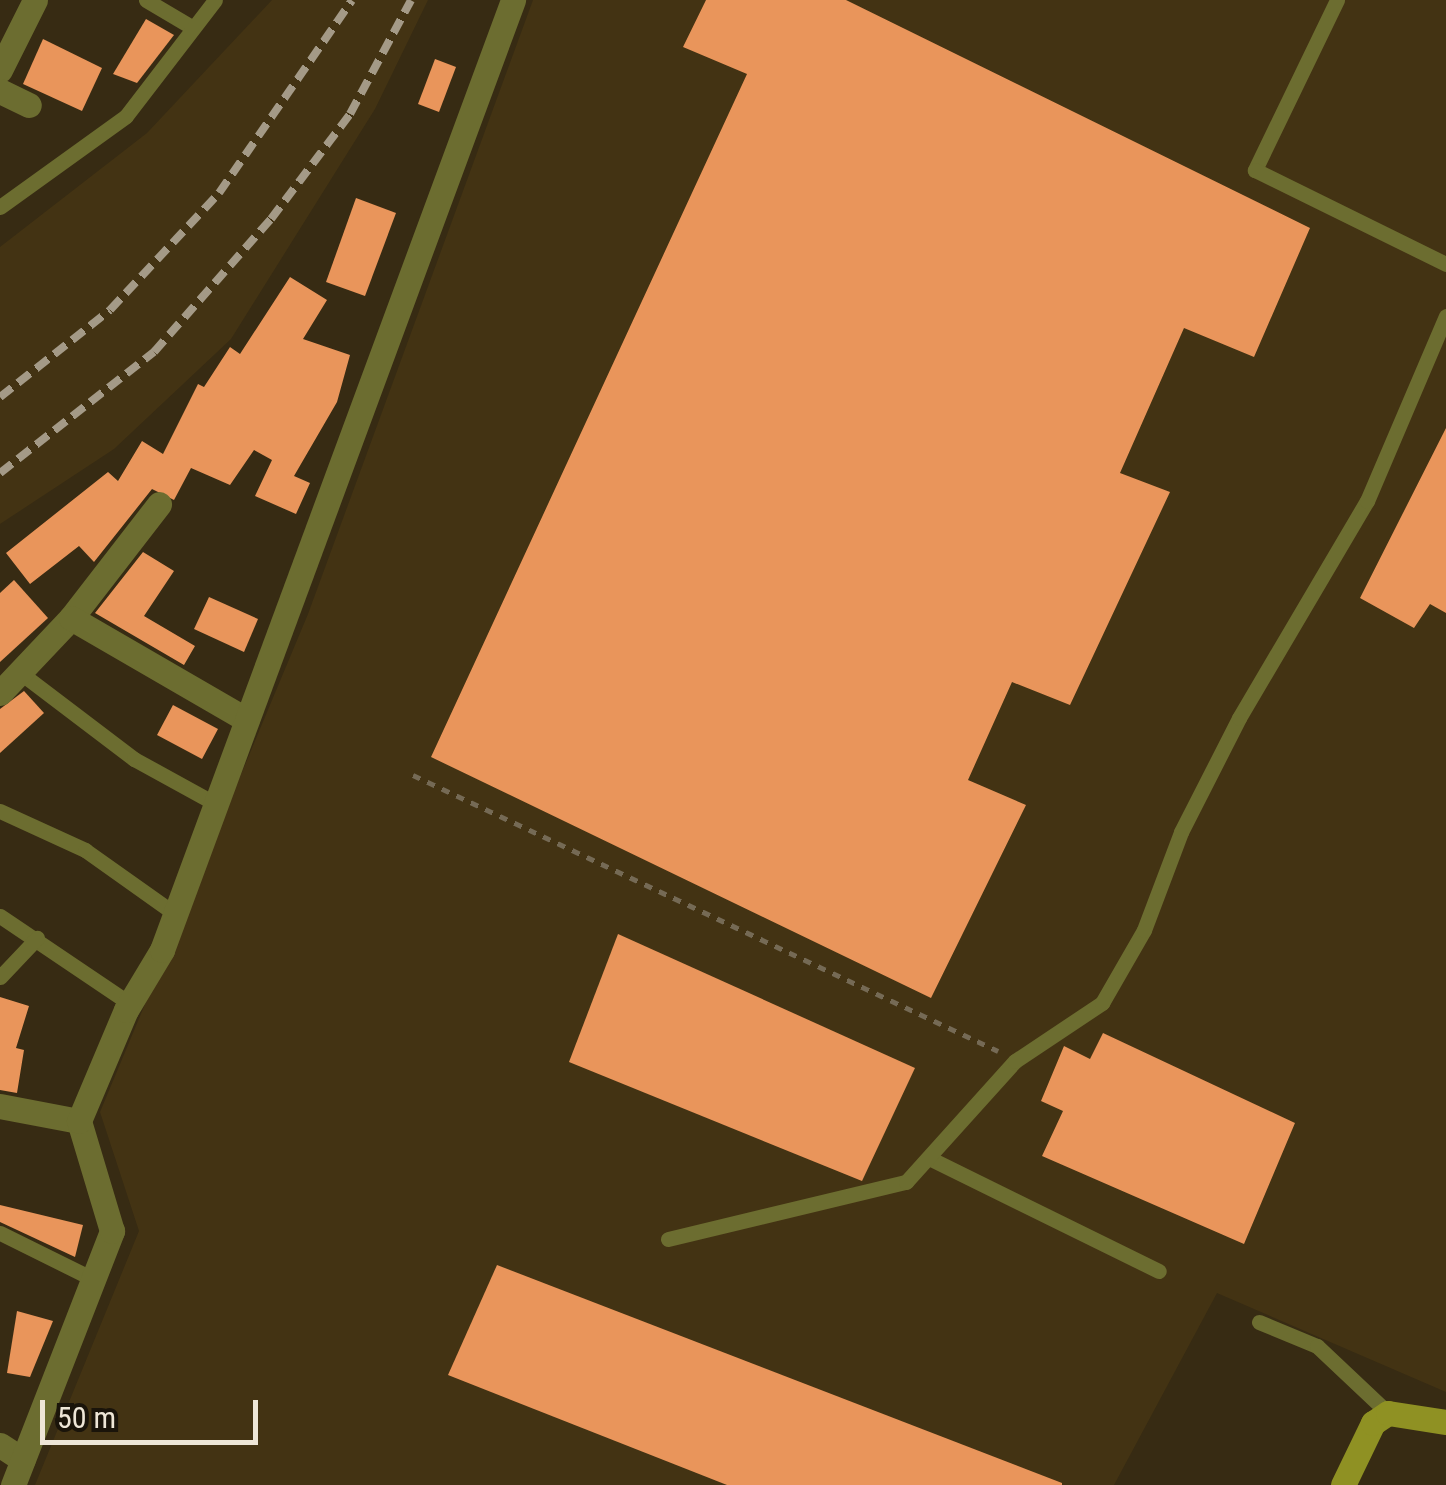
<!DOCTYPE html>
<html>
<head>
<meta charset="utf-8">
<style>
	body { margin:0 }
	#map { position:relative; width:1446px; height:1485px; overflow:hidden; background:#372b13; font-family:"Roboto Condensed",sans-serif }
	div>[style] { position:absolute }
	.built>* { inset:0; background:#433313 }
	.building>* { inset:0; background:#e9955b }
	.path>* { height:5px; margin-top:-2.5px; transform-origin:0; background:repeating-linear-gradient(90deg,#756a55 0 8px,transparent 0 16px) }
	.lane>* { height:15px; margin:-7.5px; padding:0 7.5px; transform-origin:7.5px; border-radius:7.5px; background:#6c6d30 }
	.street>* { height:25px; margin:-12.5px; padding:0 12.5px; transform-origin:12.5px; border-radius:12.5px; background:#6c6d30 }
	.secondary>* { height:25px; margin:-12.5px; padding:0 12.5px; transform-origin:12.5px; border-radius:12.5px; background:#8f9123 }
	.rail>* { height:8px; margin-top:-4px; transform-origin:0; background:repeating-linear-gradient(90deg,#a49a87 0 15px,transparent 0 23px) }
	span { translate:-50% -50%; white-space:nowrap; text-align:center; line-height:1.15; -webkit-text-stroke:10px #1a140a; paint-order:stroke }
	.scale { position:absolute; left:40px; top:1400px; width:218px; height:45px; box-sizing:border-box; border:5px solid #eee6d7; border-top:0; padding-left:12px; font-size:30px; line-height:35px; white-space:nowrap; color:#eee6d7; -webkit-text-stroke:8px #1a140a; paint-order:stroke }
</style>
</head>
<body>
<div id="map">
	<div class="built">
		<i style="clip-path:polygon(272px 0,428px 0,375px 109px,231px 339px,114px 449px,0 524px,0 247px,147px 133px)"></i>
		<i style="clip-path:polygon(533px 0,1446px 0,1446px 1392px,1217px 1293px,1114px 1485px,35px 1485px,139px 1231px,100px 1112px,308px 614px)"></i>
	</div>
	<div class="building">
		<i style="clip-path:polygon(706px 0,846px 0,1310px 228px,1254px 357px,1184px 328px,1120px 473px,1170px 492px,1070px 705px,1012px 682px,968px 780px,1026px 805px,931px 998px,431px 757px,747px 74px,683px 47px)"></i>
		<i style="clip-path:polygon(146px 19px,174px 35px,137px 83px,113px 74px)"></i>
		<i style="clip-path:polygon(43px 39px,102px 68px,82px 111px,23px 84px)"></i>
		<i style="clip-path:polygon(435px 59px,456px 67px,439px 112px,418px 104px)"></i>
		<i style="clip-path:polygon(356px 198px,396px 213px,365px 296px,326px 282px)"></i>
		<i style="clip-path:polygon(290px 277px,327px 300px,303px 339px,350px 355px,337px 402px,294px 476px,310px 483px,296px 514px,255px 496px,272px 460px,254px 450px,230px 485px,191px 468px,174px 500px,152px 489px,94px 562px,79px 546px,30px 584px,6px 553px,108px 472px,118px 481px,142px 441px,163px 454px,198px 384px,204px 387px,230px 347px,240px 354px)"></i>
		<i style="clip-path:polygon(1446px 428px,1446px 613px,1430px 604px,1414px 628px,1360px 598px)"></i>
		<i style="clip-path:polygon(143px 552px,174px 571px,144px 616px,195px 646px,184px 665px,95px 613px)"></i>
		<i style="clip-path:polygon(14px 580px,48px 618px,0 662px,0 593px)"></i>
		<i style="clip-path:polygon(209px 597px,258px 619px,244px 652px,194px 629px)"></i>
		<i style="clip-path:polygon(24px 691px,44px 713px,0 753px,0 709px)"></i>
		<i style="clip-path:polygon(173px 705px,218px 729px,202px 759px,157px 735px)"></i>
		<i style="clip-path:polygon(618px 934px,915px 1068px,862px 1181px,569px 1062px)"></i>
		<i style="clip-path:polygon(0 997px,29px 1006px,16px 1048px,24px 1050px,17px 1093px,0 1090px)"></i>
		<i style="clip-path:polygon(1103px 1033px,1295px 1123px,1244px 1244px,1042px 1156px,1063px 1111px,1041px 1101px,1064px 1046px,1090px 1059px)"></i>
		<i style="clip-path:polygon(0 1205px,83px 1225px,75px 1257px,0 1222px)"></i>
		<i style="clip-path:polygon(497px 1265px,1062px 1483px,1062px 1485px,727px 1485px,448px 1375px)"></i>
		<i style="clip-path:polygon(17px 1311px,53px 1321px,30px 1377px,7px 1373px)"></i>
	</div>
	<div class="path">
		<i style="left:413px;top:775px;width:647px;rotate:25.26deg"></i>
	</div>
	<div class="lane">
		<i style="left:146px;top:0;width:51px;rotate:30.6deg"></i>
		<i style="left:1337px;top:0;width:189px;rotate:115.8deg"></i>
		<i style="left:1255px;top:170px;width:213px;rotate:26.2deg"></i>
		<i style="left:0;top:207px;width:155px;rotate:-35.8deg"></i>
		<i style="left:126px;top:116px;width:146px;rotate:-52.5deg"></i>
		<i style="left:22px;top:674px;width:141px;rotate:37.2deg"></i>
		<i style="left:134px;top:759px;width:94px;rotate:28.8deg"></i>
		<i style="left:0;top:811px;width:94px;rotate:24.6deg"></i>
		<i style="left:85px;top:850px;width:110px;rotate:35.4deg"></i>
		<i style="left:0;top:916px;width:156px;rotate:34deg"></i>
		<i style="left:0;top:977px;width:54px;rotate:-46.5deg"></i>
		<i style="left:929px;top:1158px;width:256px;rotate:26.2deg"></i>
		<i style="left:0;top:1233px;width:106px;rotate:26.3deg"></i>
		<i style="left:668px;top:1239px;width:245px;rotate:-13.5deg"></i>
		<i style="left:906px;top:1182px;width:163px;rotate:-48deg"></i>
		<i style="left:1015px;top:1061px;width:105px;rotate:-33.7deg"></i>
		<i style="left:1102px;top:1003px;width:84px;rotate:-60.1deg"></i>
		<i style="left:1144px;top:930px;width:105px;rotate:-69.3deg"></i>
		<i style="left:1181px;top:832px;width:128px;rotate:-63deg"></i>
		<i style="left:1239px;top:718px;width:252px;rotate:-59.5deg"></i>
		<i style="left:1367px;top:501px;width:201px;rotate:-66.9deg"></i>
		<i style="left:1259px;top:1322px;width:63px;rotate:22.5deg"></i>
		<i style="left:1317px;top:1346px;width:98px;rotate:43.3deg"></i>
	</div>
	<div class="street">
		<i style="left:0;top:70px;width:78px;rotate:-63.4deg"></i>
		<i style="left:0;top:91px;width:32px;rotate:26deg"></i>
		<i style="left:71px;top:618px;width:144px;rotate:-52.3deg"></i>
		<i style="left:0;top:693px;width:103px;rotate:-46.6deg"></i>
		<i style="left:71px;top:618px;width:203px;rotate:30.1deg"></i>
		<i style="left:0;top:1106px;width:80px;rotate:10.8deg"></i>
		<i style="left:0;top:1445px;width:27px;rotate:33deg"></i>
		<i style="left:13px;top:1485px;width:273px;rotate:-68.7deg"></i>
		<i style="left:112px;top:1231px;width:115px;rotate:-106.7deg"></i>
		<i style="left:79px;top:1121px;width:121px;rotate:-67.1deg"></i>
		<i style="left:126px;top:1010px;width:70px;rotate:-59deg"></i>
		<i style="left:162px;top:950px;width:1013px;rotate:-69.72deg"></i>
	</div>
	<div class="secondary">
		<i style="left:1343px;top:1485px;width:69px;rotate:-64.2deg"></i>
		<i style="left:1373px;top:1423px;width:18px;rotate:-34deg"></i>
		<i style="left:1388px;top:1413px;width:59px;rotate:8.8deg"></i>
	</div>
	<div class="rail">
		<i style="left:0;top:397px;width:140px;rotate:-38.3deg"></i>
		<i style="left:110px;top:310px;width:160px;rotate:-47deg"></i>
		<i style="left:219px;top:193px;width:234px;rotate:-55.4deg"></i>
		<i style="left:0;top:473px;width:196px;rotate:-38.2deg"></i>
		<i style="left:154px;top:352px;width:177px;rotate:-48.7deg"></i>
		<i style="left:271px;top:219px;width:131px;rotate:-53deg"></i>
		<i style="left:350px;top:114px;width:129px;rotate:-61.8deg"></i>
	</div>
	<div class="scale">50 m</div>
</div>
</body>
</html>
